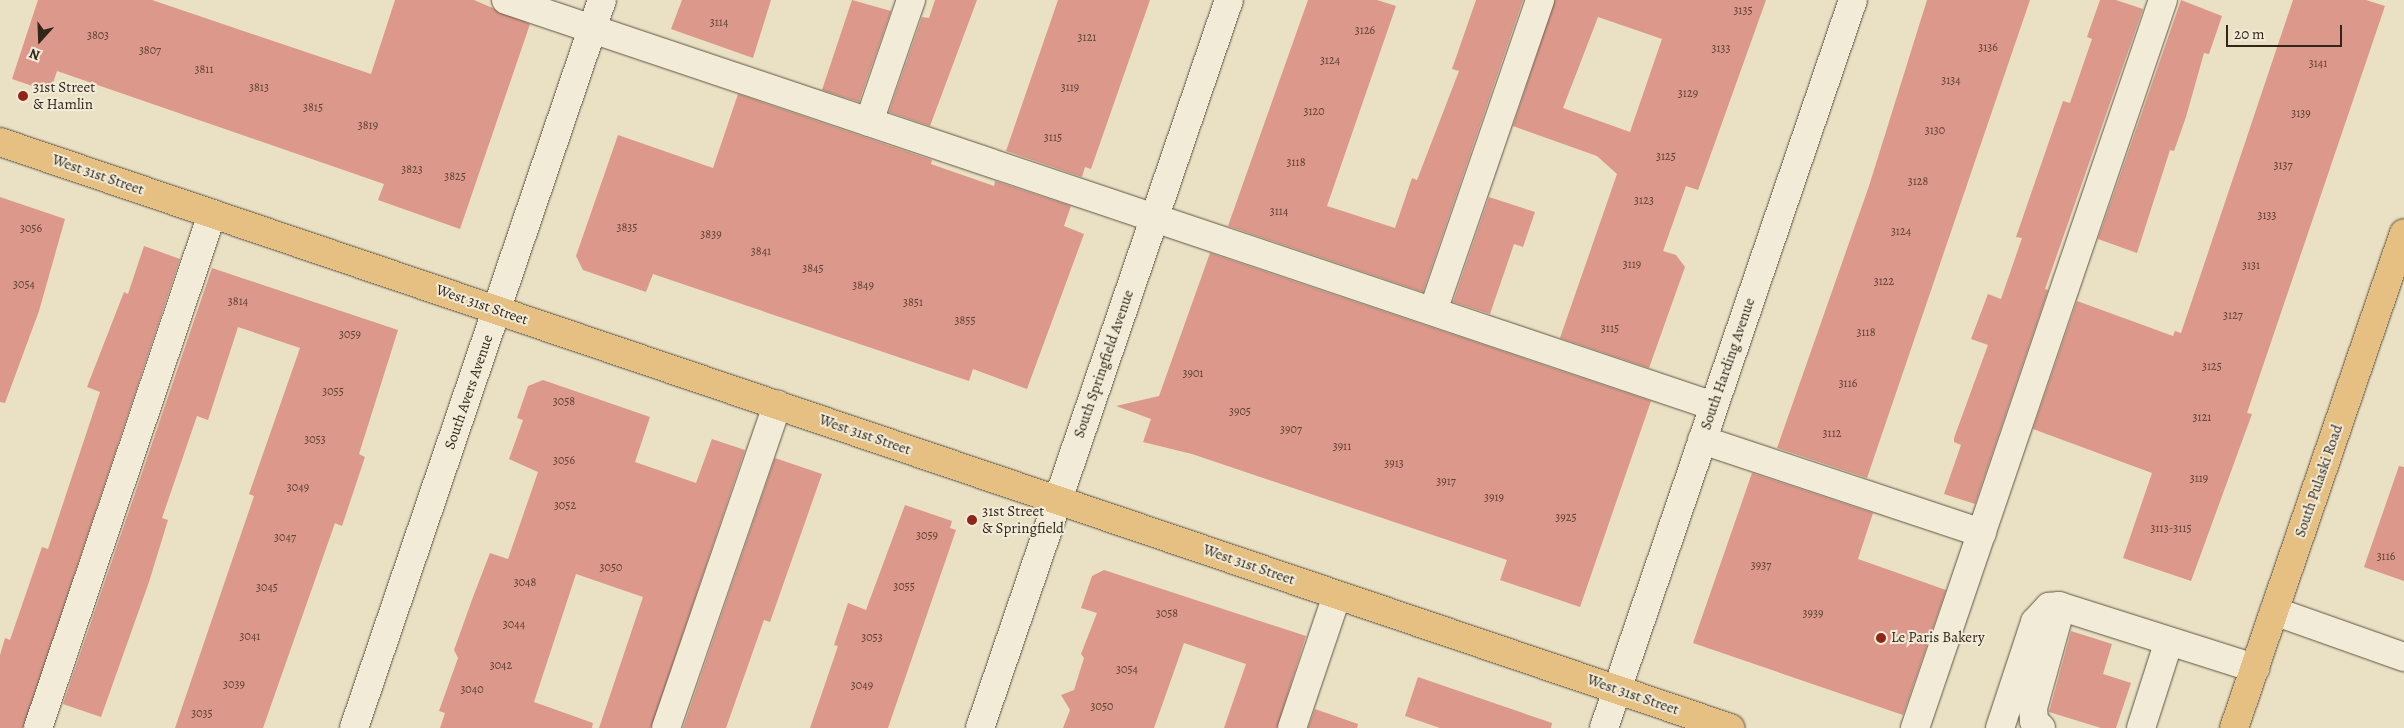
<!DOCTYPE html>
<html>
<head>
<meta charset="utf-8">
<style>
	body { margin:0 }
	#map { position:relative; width:2404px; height:728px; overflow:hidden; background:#eae0c3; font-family:Alegreya,serif }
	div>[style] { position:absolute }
	.building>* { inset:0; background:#dc988a }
	.roads { filter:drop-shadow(0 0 1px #5f5444) drop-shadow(0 0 1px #5f5444) }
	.minor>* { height:28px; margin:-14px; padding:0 14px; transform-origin:14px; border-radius:14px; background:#f1ebd8 }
	.major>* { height:28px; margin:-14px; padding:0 14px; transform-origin:14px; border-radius:14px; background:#e5c082 }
	.dots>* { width:14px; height:14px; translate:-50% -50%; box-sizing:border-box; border:2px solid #f1ebd8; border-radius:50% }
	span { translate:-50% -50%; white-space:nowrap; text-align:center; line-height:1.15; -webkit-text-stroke:4px #f1ebd8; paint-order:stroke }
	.number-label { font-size:12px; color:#5c4236 }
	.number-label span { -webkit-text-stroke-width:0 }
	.poi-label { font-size:15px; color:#31261a }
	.left { translate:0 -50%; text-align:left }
	.street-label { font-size:15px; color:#31261a }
	.north { position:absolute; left:15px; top:15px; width:50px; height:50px; -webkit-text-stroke:4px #f1ebd8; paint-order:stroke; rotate:200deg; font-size:14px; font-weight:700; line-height:20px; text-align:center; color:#31261a }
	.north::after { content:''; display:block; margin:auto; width:18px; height:22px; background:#31261a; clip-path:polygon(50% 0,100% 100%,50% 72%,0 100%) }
	.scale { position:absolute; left:2226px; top:25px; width:116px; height:22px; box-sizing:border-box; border:2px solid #31261a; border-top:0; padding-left:6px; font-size:15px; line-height:18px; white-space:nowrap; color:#31261a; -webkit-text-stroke:4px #f1ebd8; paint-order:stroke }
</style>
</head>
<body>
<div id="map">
	<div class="building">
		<i style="clip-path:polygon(38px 0,152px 0,371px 74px,395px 0,474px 0,530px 24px,460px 229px,378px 200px,384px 184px,57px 71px,50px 92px,12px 79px)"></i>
		<i style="clip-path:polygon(682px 0,771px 0,753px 58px,671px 29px)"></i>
		<i style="clip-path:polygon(852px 0,891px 11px,859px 102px,822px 90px)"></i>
		<i style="clip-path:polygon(935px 0,977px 0,930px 126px,889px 112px,922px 17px,929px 18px)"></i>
		<i style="clip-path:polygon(1058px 0,1150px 0,1091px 169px,1085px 167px,1082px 177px,1006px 151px)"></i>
		<i style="clip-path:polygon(1308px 0,1377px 0,1396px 6px,1327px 206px,1395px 228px,1412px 178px,1417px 180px,1459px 71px,1452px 69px,1476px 0,1523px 0,1423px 292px,1228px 226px)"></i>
		<i style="clip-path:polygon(evenodd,1555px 0,1766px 0,1698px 190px,1686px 186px,1663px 251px,1676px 255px,1685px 267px,1649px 368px,1560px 338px,1617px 174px,1597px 156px,1513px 126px,1555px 0,1598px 17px,1662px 39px,1630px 132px,1563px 108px,1598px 17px)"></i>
		<i style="clip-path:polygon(1927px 0,2030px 0,1867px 478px,1777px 448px,1869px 186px)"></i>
		<i style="clip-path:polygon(2100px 0,2116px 0,2143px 9px,2045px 289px,2048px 290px,1975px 504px,1944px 494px,1961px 445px,1954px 442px,1954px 438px,1988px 345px,1971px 339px,1988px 294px,2001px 299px,2022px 238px,2016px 237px,2063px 101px,2070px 103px,2092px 39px,2087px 37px)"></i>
		<i style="clip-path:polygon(2181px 0,2222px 16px,2209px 54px,2204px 53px,2186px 117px,2174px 151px,2170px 150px,2137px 253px,2098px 239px)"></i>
		<i style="clip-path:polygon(2293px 0,2366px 0,2385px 6px,2247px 413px,2252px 414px,2191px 581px,2123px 558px,2152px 473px,2033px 429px,2077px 301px,2173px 336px,2175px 331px,2181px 333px)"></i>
		<i style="clip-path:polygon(738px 94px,932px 160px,931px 164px,994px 186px,995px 181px,1071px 206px,1064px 226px,1084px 234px,1027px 389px,973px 369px,969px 381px,653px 274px,646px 292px,583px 270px,576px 256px,618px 135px,713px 168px)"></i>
		<i style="clip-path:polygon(0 197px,65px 219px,39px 311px,5px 403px,0 402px)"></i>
		<i style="clip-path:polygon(1489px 197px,1535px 212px,1523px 247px,1514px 244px,1490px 314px,1453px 302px)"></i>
		<i style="clip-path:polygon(144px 246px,180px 259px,23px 728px,0 728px,0 655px,5px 638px,10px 640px,42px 547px,48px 549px,100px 392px,87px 387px,124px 292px,128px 294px)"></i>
		<i style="clip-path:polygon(1210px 253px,1651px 401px,1580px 607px,1500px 580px,1507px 560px,1192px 454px,1143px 442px,1151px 419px,1116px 406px,1159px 396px)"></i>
		<i style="clip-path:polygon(212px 268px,398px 330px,359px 454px,365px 457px,342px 526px,335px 523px,263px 728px,175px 728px,254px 496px,249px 494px,300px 348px,238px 327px,208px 420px,197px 416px,162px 518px,168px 520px,149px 582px,101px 717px,63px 704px)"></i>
		<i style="clip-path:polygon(543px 380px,650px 417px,635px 462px,696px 483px,712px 439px,745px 450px,651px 728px,599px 728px,643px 597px,576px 574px,534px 702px,593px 723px,592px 728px,440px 728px,445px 713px,439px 711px,458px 658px,454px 650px,473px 597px,490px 553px,508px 559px,538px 472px,509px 459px,523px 420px,517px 418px,528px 386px)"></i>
		<i style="clip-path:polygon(775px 458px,822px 474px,770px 622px,764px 620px,726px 728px,683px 728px)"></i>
		<i style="clip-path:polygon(2399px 466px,2404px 467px,2404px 581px,2364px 567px)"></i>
		<i style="clip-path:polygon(1752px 473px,1873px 513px,1858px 559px,1946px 590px,1903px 715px,1693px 643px)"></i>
		<i style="clip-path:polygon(905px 505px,952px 521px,950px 528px,956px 530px,888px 728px,810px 728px,838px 646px,834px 645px,848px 603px,866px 610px)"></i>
		<i style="clip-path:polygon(1104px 570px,1306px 636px,1277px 728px,1224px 728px,1246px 664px,1184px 643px,1154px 728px,1063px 728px,1070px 710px,1061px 695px,1074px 690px,1084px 658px,1081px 654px,1097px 613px,1081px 608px,1092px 576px)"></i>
		<i style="clip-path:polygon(2071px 631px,2112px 644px,2103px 674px,2131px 683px,2116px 728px,2101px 728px,2049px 712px)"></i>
		<i style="clip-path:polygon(1418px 677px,1552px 723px,1551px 728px,1440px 728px,1405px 716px)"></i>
		<i style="clip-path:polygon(1315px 709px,1358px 724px,1357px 728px,1308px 728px)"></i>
	</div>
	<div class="roads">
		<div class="minor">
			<i style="left:506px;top:0;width:1274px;rotate:18.58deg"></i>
			<i style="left:869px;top:122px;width:129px;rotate:-71deg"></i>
			<i style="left:1433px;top:311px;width:329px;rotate:-71deg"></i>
			<i style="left:1702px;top:440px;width:295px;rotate:18.4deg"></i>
			<i style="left:2274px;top:611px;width:138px;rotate:19.5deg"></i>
			<i style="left:38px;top:728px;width:543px;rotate:-71.3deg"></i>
			<i style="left:354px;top:728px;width:769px;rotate:-71.19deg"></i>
			<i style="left:666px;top:728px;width:342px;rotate:-71deg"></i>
			<i style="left:980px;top:728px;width:769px;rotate:-71.12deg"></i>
			<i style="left:1292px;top:728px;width:140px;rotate:-71.3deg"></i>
			<i style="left:1604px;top:728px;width:769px;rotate:-71.12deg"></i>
			<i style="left:1915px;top:728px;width:769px;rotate:-71.19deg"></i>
			<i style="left:2000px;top:728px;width:112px;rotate:-71.7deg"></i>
			<i style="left:2035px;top:622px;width:21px;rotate:-47deg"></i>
			<i style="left:2049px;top:607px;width:10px;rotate:-6deg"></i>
			<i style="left:2059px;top:606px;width:206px;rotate:17.6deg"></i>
			<i style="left:2041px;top:728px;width:10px;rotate:-135deg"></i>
			<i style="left:2034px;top:721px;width:13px;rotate:-94deg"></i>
			<i style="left:2033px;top:708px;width:105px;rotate:-74.5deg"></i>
			<i style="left:2141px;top:728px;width:91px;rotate:-72.2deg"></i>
		</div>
		<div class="major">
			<i style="left:0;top:142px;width:1827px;rotate:18.71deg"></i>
			<i style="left:2234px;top:728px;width:523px;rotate:-71.05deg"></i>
		</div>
	</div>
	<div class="dots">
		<i style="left:23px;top:96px;background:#8f2418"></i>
		<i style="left:972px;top:520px;background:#8f2418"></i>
		<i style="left:1881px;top:638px;background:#8f2418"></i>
	</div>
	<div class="number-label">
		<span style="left:1743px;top:11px">3135</span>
		<span style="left:719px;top:23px">3114</span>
		<span style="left:1365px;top:31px">3126</span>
		<span style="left:98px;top:36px">3803</span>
		<span style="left:1087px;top:38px">3121</span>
		<span style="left:1988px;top:48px">3136</span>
		<span style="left:1721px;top:49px">3133</span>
		<span style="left:150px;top:51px">3807</span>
		<span style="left:1330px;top:61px">3124</span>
		<span style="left:2318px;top:64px">3141</span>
		<span style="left:204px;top:70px">3811</span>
		<span style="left:1951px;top:81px">3134</span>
		<span style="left:259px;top:88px">3813</span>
		<span style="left:1070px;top:88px">3119</span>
		<span style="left:1688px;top:94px">3129</span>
		<span style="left:313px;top:108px">3815</span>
		<span style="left:1314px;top:112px">3120</span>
		<span style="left:2301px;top:114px">3139</span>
		<span style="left:368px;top:126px">3819</span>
		<span style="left:1935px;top:131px">3130</span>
		<span style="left:1053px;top:138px">3115</span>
		<span style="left:1666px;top:157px">3125</span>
		<span style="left:1296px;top:163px">3118</span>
		<span style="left:2283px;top:166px">3137</span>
		<span style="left:412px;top:170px">3823</span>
		<span style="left:455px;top:177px">3825</span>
		<span style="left:1918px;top:182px">3128</span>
		<span style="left:1644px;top:201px">3123</span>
		<span style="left:1279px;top:212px">3114</span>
		<span style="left:2267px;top:216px">3133</span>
		<span style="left:627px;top:228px">3835</span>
		<span style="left:31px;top:229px">3056</span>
		<span style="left:1901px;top:232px">3124</span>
		<span style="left:711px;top:235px">3839</span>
		<span style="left:761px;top:252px">3841</span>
		<span style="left:1632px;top:265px">3119</span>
		<span style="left:2251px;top:266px">3131</span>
		<span style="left:813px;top:269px">3845</span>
		<span style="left:1884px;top:282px">3122</span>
		<span style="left:24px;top:285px">3054</span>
		<span style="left:863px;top:286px">3849</span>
		<span style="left:238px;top:302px">3814</span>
		<span style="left:913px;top:303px">3851</span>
		<span style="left:2233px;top:316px">3127</span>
		<span style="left:965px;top:321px">3855</span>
		<span style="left:1610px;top:329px">3115</span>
		<span style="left:1866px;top:333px">3118</span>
		<span style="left:350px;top:335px">3059</span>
		<span style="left:2212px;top:367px">3125</span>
		<span style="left:1193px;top:374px">3901</span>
		<span style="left:1848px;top:384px">3116</span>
		<span style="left:333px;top:392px">3055</span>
		<span style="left:564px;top:402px">3058</span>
		<span style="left:1240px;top:412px">3905</span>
		<span style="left:2202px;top:418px">3121</span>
		<span style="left:1291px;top:430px">3907</span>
		<span style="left:1832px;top:434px">3112</span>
		<span style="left:315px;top:440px">3053</span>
		<span style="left:1342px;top:447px">3911</span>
		<span style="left:564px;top:461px">3056</span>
		<span style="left:1394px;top:464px">3913</span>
		<span style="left:2199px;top:479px">3119</span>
		<span style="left:1446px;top:482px">3917</span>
		<span style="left:298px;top:488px">3049</span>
		<span style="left:1494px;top:498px">3919</span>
		<span style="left:565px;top:506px">3052</span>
		<span style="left:1566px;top:518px">3925</span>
		<span style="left:2171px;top:529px">3113-3115</span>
		<span style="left:927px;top:536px">3059</span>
		<span style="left:285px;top:538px">3047</span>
		<span style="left:2386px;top:557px">3116</span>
		<span style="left:1761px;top:566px">3937</span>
		<span style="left:611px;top:568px">3050</span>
		<span style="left:525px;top:583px">3048</span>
		<span style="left:904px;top:587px">3055</span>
		<span style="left:267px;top:588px">3045</span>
		<span style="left:1167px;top:614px">3058</span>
		<span style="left:1813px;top:614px">3939</span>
		<span style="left:514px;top:625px">3044</span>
		<span style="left:250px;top:637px">3041</span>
		<span style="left:872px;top:638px">3053</span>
		<span style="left:501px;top:666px">3042</span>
		<span style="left:1127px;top:670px">3054</span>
		<span style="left:234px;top:685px">3039</span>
		<span style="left:862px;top:686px">3049</span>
		<span style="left:472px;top:690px">3040</span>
		<span style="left:1102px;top:707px">3050</span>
		<span style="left:202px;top:714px">3035</span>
	</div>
	<div class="poi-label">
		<span class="left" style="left:33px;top:96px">31st Street<br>&amp; Hamlin</span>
		<span class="left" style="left:982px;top:520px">31st Street<br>&amp; Springfield</span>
		<span class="left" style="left:1891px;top:638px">Le Paris Bakery</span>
	</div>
	<div class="street-label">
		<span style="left:98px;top:175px;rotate:19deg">West 31st Street</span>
		<span style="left:482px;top:305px;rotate:19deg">West 31st Street</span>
		<span style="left:1104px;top:364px;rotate:-71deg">South Springfield Avenue</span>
		<span style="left:1728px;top:364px;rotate:-71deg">South Harding Avenue</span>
		<span style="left:469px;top:392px;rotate:-71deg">South Avers Avenue</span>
		<span style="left:865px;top:435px;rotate:19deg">West 31st Street</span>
		<span style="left:2319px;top:481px;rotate:-71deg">South Pulaski Road</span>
		<span style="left:1249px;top:565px;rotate:19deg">West 31st Street</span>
		<span style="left:1633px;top:695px;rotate:19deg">West 31st Street</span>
	</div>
	<div class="north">N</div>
	<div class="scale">20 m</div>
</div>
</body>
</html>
